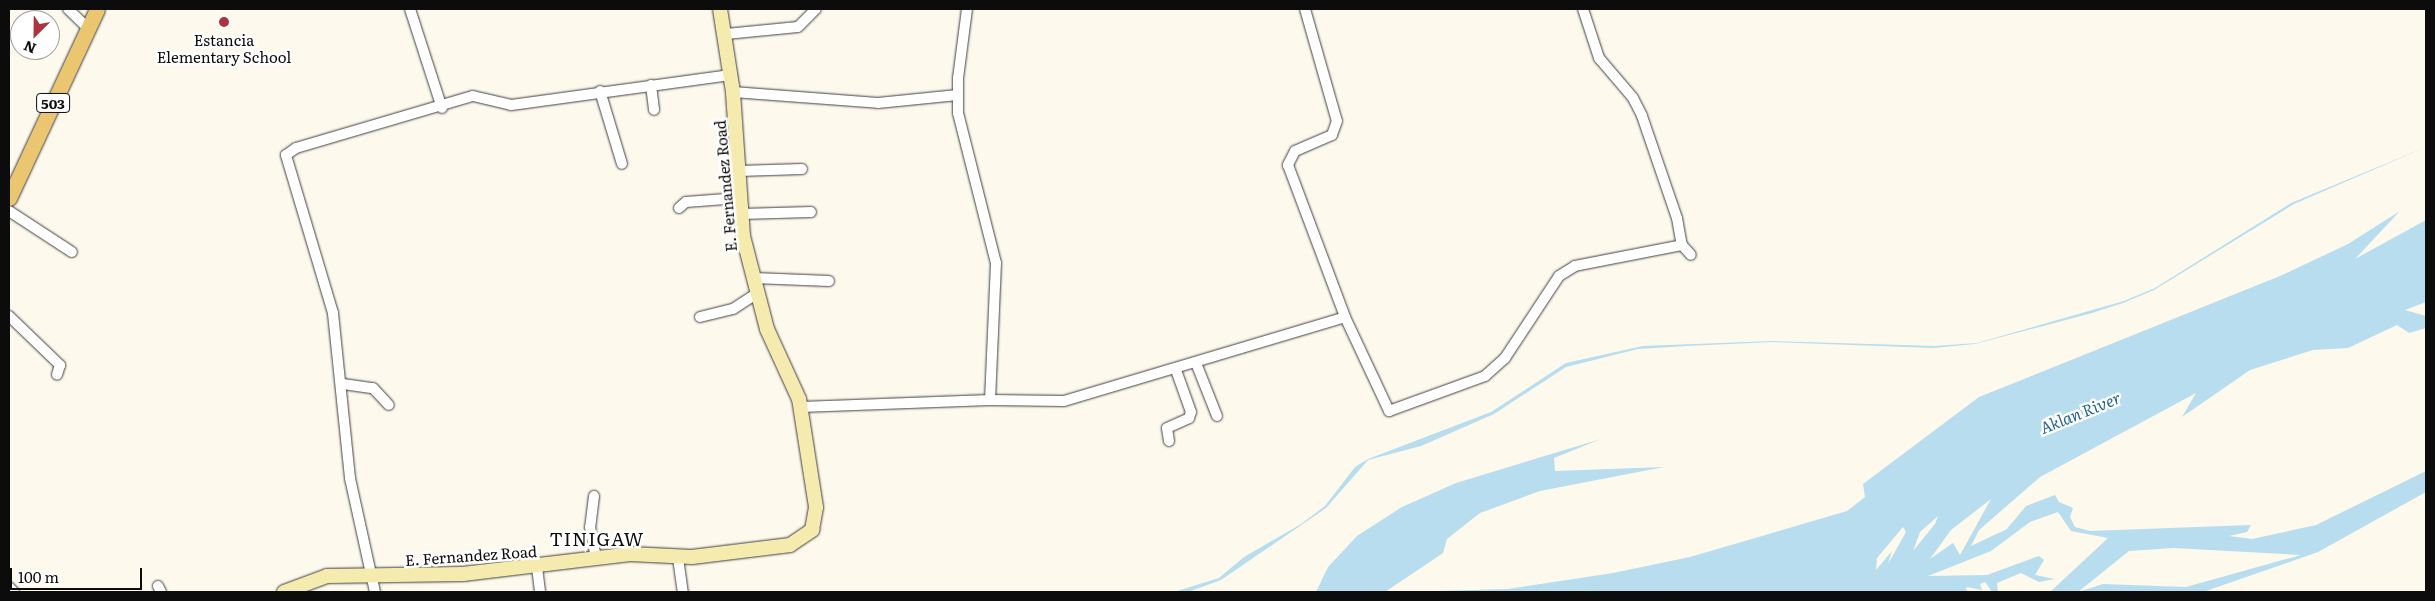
<!DOCTYPE html>
<html>
<head>
<meta charset="utf-8">
<style>
	body { margin:0 }
	#map { position:relative; width:2435px; height:601px; overflow:hidden; background:#fdf9ed; font-family:Literata,serif }
	div>[style] { position:absolute }
	.water>* { inset:0; background:#b7ddef }
	.roads { filter:drop-shadow(0 0 1px #3f3f3f) drop-shadow(0 0 1px #3f3f3f) }
	.street>* { height:10px; margin:-5px; padding:0 5px; transform-origin:5px; border-radius:5px; background:#fff }
	.secondary>* { height:14px; margin:-7px; padding:0 7px; transform-origin:7px; border-radius:7px; background:#f6ebae }
	.primary>* { height:15px; margin:-7.5px; padding:0 7.5px; transform-origin:7.5px; border-radius:7.5px; background:#eac670 }
	.dots>* { width:14px; height:14px; translate:-50% -50%; box-sizing:border-box; border:2px solid #fff; border-radius:50% }
	span { translate:-50% -50%; white-space:nowrap; text-align:center; line-height:1.15; -webkit-text-stroke:5px #fff; paint-order:stroke }
	.shield-label span { padding:1px 4px; background:#fff; border:1px solid; border-radius:4px; -webkit-text-stroke-width:0 }
	.shield-label { font-size:14px; color:#0c0c0c; font-weight:700 }
	.poi-label { font-size:15px; color:#0c0c0c }
	.street-label { font-size:15px; color:#0c0c0c }
	.water-label { font-size:16px; color:#236690; font-style:italic }
	.quarter-label { font-size:18px; color:#0c0c0c; letter-spacing:1px }
	.frame { position:absolute; inset:0; border:10px solid #0c0c0c; pointer-events:none }
	.north { position:absolute; left:10px; top:10px; width:50px; height:50px; box-sizing:border-box; background:#fff; border:1px solid #9e9e9e; border-radius:50%; rotate:203deg; font-size:14px; font-weight:700; line-height:20px; text-align:center; color:#0c0c0c }
	.north::after { content:''; display:block; margin:auto; width:18px; height:22px; background:#ad333f; clip-path:polygon(50% 0,100% 100%,50% 72%,0 100%) }
	.scale { position:absolute; left:10px; top:568px; width:132px; height:22px; box-sizing:border-box; border:2px solid #0c0c0c; border-top:0; padding-left:6px; font-size:15px; line-height:18px; white-space:nowrap; color:#0c0c0c; -webkit-text-stroke:4px #fff; paint-order:stroke }
</style>
</head>
<body>
<div id="map">
	<div class="water">
		<i style="clip-path:polygon(2426px 147px,2294px 204px,2154px 290px,2123px 303px,2092px 313px,1975px 344px,1933px 348px,1773px 342px,1686px 346px,1638px 349px,1566px 367px,1494px 414px,1421px 446px,1368px 460px,1326px 508px,1221px 580px,1188px 592px,1174px 592px,1219px 578px,1244px 557px,1301px 524px,1325px 506px,1355px 467px,1368px 459px,1491px 412px,1566px 363px,1643px 346px,1773px 341px,1935px 346px,1977px 343px,2124px 301px,2155px 288px,2291px 203px)"></i>
		<i style="clip-path:polygon(evenodd,2400px 211px,2355px 259px,2426px 220px,2426px 302px,2405px 310px,2426px 316px,2426px 328px,2409px 333px,2397px 325px,2348px 348px,2313px 350px,2250px 370px,2182px 417px,2196px 393px,2040px 477px,1979px 530px,1971px 546px,2007px 529px,2026px 506px,2055px 495px,2059px 502px,2073px 508px,2070px 517px,2075px 527px,2090px 531px,2251px 525px,2247px 532px,2229px 536px,2252px 539px,2316px 525px,2426px 471px,2426px 492px,2318px 552px,2203px 592px,2078px 592px,2103px 584px,2186px 587px,2301px 555px,2174px 548px,2129px 551px,2078px 592px,2050px 592px,2108px 538px,2071px 531px,2058px 512px,2030px 522px,1991px 551px,1928px 576px,1987px 575px,2039px 556px,2044px 560px,2035px 575px,2055px 579px,2039px 582px,2021px 573px,1997px 583px,1998px 592px,1992px 592px,1985px 582px,1980px 584px,1982px 590px,1966px 587px,1967px 592px,1399px 592px,1508px 589px,1613px 573px,1690px 557px,1847px 511px,1865px 497px,1863px 484px,1979px 397px,2280px 276px,2348px 244px,2400px 211px,1991px 499px,1960px 555px,1953px 543px,1930px 559px,1951px 530px,1991px 499px,2400px 211px,1938px 516px,1935px 524px,1913px 551px,1920px 532px,1938px 516px,2400px 211px,1903px 527px,1906px 532px,1888px 564px,1892px 551px,1876px 570px,1877px 558px,1903px 527px)"></i>
		<i style="clip-path:polygon(1601px 439px,1554px 458px,1555px 471px,1664px 467px,1540px 491px,1480px 513px,1447px 539px,1443px 553px,1385px 592px,1316px 592px,1328px 567px,1357px 536px,1402px 507px,1456px 483px)"></i>
	</div>
	<div class="roads">
		<div class="street">
			<i style="left:68px;top:9px;width:28px;rotate:44deg"></i>
			<i style="left:410px;top:9px;width:104px;rotate:72.1deg"></i>
			<i style="left:967px;top:9px;width:70px;rotate:97.4deg"></i>
			<i style="left:958px;top:78px;width:35px;rotate:90deg"></i>
			<i style="left:958px;top:113px;width:155px;rotate:75.8deg"></i>
			<i style="left:996px;top:263px;width:137px;rotate:92.5deg"></i>
			<i style="left:990px;top:400px;width:74px;rotate:0.8deg"></i>
			<i style="left:1064px;top:401px;width:293px;rotate:-16.6deg"></i>
			<i style="left:1305px;top:9px;width:116px;rotate:74.1deg"></i>
			<i style="left:1337px;top:121px;width:15px;rotate:110deg"></i>
			<i style="left:1332px;top:135px;width:40px;rotate:156.6deg"></i>
			<i style="left:1295px;top:151px;width:16px;rotate:117deg"></i>
			<i style="left:1288px;top:165px;width:162px;rotate:69.4deg"></i>
			<i style="left:1345px;top:317px;width:104px;rotate:64.9deg"></i>
			<i style="left:1389px;top:411px;width:102px;rotate:-20deg"></i>
			<i style="left:1485px;top:376px;width:27px;rotate:-42deg"></i>
			<i style="left:1505px;top:358px;width:98px;rotate:-56.6deg"></i>
			<i style="left:1559px;top:276px;width:19px;rotate:-32deg"></i>
			<i style="left:1575px;top:266px;width:109px;rotate:-11.1deg"></i>
			<i style="left:1583px;top:9px;width:52px;rotate:71.9deg"></i>
			<i style="left:1599px;top:58px;width:52px;rotate:49.6deg"></i>
			<i style="left:1633px;top:98px;width:20px;rotate:63deg"></i>
			<i style="left:1642px;top:116px;width:108px;rotate:71.1deg"></i>
			<i style="left:1677px;top:218px;width:27px;rotate:80deg"></i>
			<i style="left:1682px;top:245px;width:13px;rotate:48deg"></i>
			<i style="left:726px;top:34px;width:72px;rotate:-5.6deg"></i>
			<i style="left:798px;top:27px;width:25px;rotate:-45deg"></i>
			<i style="left:651px;top:85px;width:25px;rotate:83deg"></i>
			<i style="left:600px;top:91px;width:76px;rotate:73.2deg"></i>
			<i style="left:733px;top:92px;width:145px;rotate:4.3deg"></i>
			<i style="left:878px;top:103px;width:80px;rotate:-5.7deg"></i>
			<i style="left:739px;top:171px;width:63px;rotate:-1.8deg"></i>
			<i style="left:679px;top:208px;width:9px;rotate:-41deg"></i>
			<i style="left:686px;top:202px;width:53px;rotate:-4.3deg"></i>
			<i style="left:9px;top:211px;width:75px;rotate:33.1deg"></i>
			<i style="left:741px;top:214px;width:70px;rotate:-1.6deg"></i>
			<i style="left:754px;top:278px;width:75px;rotate:2.3deg"></i>
			<i style="left:9px;top:316px;width:71px;rotate:43.9deg"></i>
			<i style="left:60px;top:365px;width:10px;rotate:107deg"></i>
			<i style="left:700px;top:317px;width:34px;rotate:-14deg"></i>
			<i style="left:733px;top:309px;width:27px;rotate:-33deg"></i>
			<i style="left:1196px;top:363px;width:57px;rotate:68.4deg"></i>
			<i style="left:343px;top:384px;width:30px;rotate:8deg"></i>
			<i style="left:373px;top:388px;width:23px;rotate:47deg"></i>
			<i style="left:801px;top:407px;width:189px;rotate:-2.1deg"></i>
			<i style="left:1169px;top:441px;width:13px;rotate:-99deg"></i>
			<i style="left:1167px;top:428px;width:24px;rotate:-24deg"></i>
			<i style="left:1189px;top:418px;width:6px;rotate:-72deg"></i>
			<i style="left:1191px;top:412px;width:45px;rotate:-109.7deg"></i>
			<i style="left:594px;top:496px;width:31px;rotate:97deg"></i>
			<i style="left:590px;top:527px;width:31px;rotate:79deg"></i>
			<i style="left:678px;top:558px;width:34px;rotate:82deg"></i>
			<i style="left:537px;top:567px;width:25px;rotate:83deg"></i>
			<i style="left:158px;top:586px;width:7px;rotate:63deg"></i>
			<i style="left:9px;top:587px;width:7px;rotate:45deg"></i>
			<i style="left:375px;top:592px;width:117px;rotate:-102.4deg"></i>
			<i style="left:350px;top:478px;width:166px;rotate:-95.9deg"></i>
			<i style="left:333px;top:313px;width:165px;rotate:-106.6deg"></i>
			<i style="left:286px;top:155px;width:12px;rotate:-35deg"></i>
			<i style="left:296px;top:148px;width:184px;rotate:-16.4deg"></i>
			<i style="left:473px;top:96px;width:39px;rotate:13deg"></i>
			<i style="left:511px;top:105px;width:222px;rotate:-7.8deg"></i>
		</div>
		<div class="secondary">
			<i style="left:284px;top:592px;width:46px;rotate:-20.4deg"></i>
			<i style="left:327px;top:576px;width:136px;rotate:-0.8deg"></i>
			<i style="left:463px;top:574px;width:168px;rotate:-6.8deg"></i>
			<i style="left:630px;top:554px;width:62px;rotate:2.8deg"></i>
			<i style="left:692px;top:557px;width:99px;rotate:-7deg"></i>
			<i style="left:790px;top:545px;width:27px;rotate:-34deg"></i>
			<i style="left:812px;top:530px;width:23px;rotate:-80deg"></i>
			<i style="left:816px;top:507px;width:109px;rotate:-98.9deg"></i>
			<i style="left:799px;top:399px;width:77px;rotate:-114.6deg"></i>
			<i style="left:767px;top:329px;width:96px;rotate:-104.5deg"></i>
			<i style="left:743px;top:236px;width:144px;rotate:-94deg"></i>
			<i style="left:733px;top:92px;width:84px;rotate:-98.9deg"></i>
		</div>
		<div class="primary">
			<i style="left:9px;top:198px;width:208px;rotate:-65deg"></i>
		</div>
	</div>
	<div class="dots">
		<i style="left:224px;top:22px;background:#ad333f"></i>
	</div>
	<div class="shield-label">
		<span style="left:53px;top:103px">503</span>
	</div>
	<div class="poi-label">
		<span style="left:224px;top:48px">Estancia<br>Elementary School</span>
	</div>
	<div class="street-label">
		<span style="left:725px;top:186px;rotate:-95deg">E. Fernandez Road</span>
		<span style="left:471px;top:555px;rotate:-4deg">E. Fernandez Road</span>
	</div>
	<div class="water-label">
		<span style="left:2080px;top:412px;rotate:-22deg">Aklan River</span>
	</div>
	<div class="quarter-label">
		<span style="left:597px;top:539px">TINIGAW</span>
	</div>
	<div class="frame"></div>
	<div class="north">N</div>
	<div class="scale">100 m</div>
</div>
</body>
</html>
